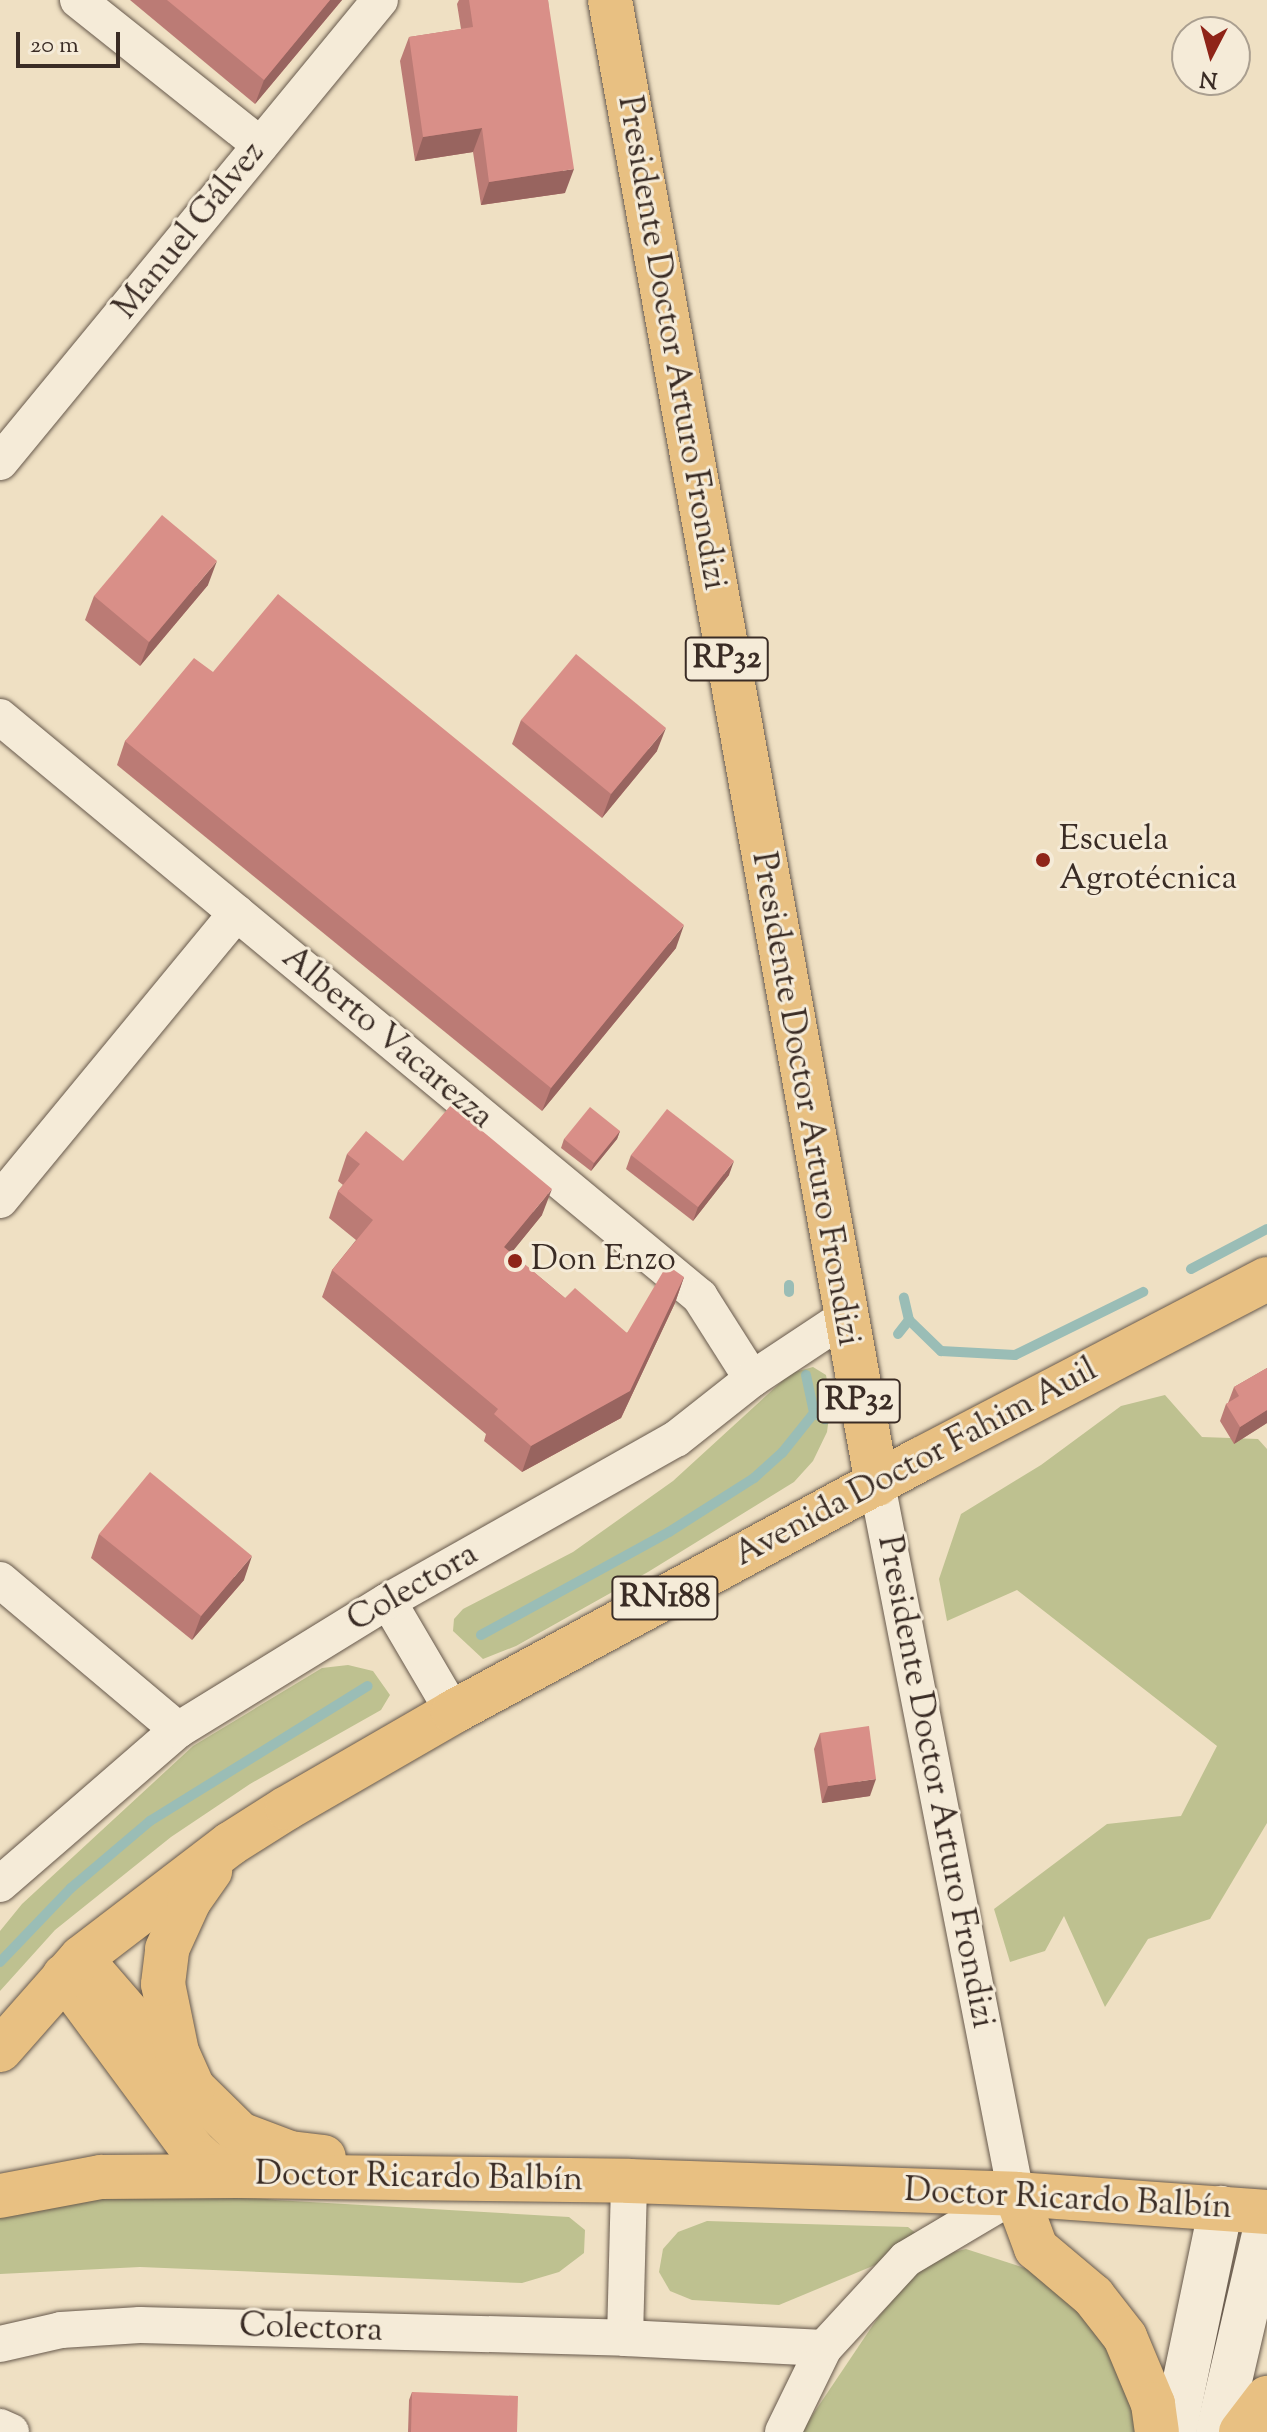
<!DOCTYPE html>
<html>
<head>
<meta charset="utf-8">
<style>
	body { margin:0 }
	#map { position:relative; width:1267px; height:2432px; overflow:hidden; background:#efe0c3; font-family:"Sorts Mill Goudy",serif }
	div>[style] { position:absolute }
	.green>* { inset:0; background:#bec190 }
	.stream>* { height:10px; margin:-5px; padding:0 5px; transform-origin:5px; border-radius:5px; background:#9abdb6 }
	.roads { filter:drop-shadow(0 0 2px #67594c) drop-shadow(0 0 2px #67594c) }
	.minor>* { height:36px; margin:-18px; padding:0 18px; transform-origin:18px; border-radius:18px; background:#f5ebd8 }
	.secondary>* { height:44px; margin:-22px; padding:0 22px; transform-origin:22px; border-radius:22px; background:#f5ebd8 }
	.primary>* { height:44px; margin:-22px; padding:0 22px; transform-origin:22px; border-radius:22px; background:#e8c082 }
	.trunk>* { height:44px; margin:-22px; padding:0 22px; transform-origin:22px; border-radius:22px; background:#e8c082 }
	.wall>* { inset:0; background:#bb7b75 }
	.shaded-wall>* { inset:0; background:#98645f }
	.building>* { inset:0; background:#d98f88 }
	.dots>* { width:22px; height:22px; translate:-50% -50%; box-sizing:border-box; border:4px solid #f5ebd8; border-radius:50% }
	span { translate:-50% -50%; white-space:nowrap; text-align:center; line-height:1.15; -webkit-text-stroke:6px #f5ebd8; paint-order:stroke }
	.shield-label span { padding:2px 6px; background:#f5ebd8; border:2px solid; border-radius:6px; -webkit-text-stroke-width:0 }
	.shield-label { font-size:32px; color:#3a2c25; font-weight:700 }
	.street-label { font-size:34px; color:#3a2c25 }
	.poi-label { font-size:34px; color:#3a2c25 }
	.left { translate:0 -50%; text-align:left }
	.north { position:absolute; left:1171px; top:16px; width:80px; height:80px; box-sizing:border-box; background:#f5ebd8; border:2px solid #aa9f90; border-radius:50%; rotate:186deg; font-size:22px; font-weight:700; line-height:32px; text-align:center; color:#3a2c25 }
	.north::after { content:''; display:block; margin:auto; width:28px; height:36px; background:#8f2418; clip-path:polygon(50% 0,100% 100%,50% 72%,0 100%) }
	.scale { position:absolute; left:16px; top:32px; width:104px; height:36px; box-sizing:border-box; border:4px solid #3a2c25; border-top:0; padding-left:10px; font-size:24px; line-height:28px; white-space:nowrap; color:#3a2c25; -webkit-text-stroke:6px #f5ebd8; paint-order:stroke }
</style>
</head>
<body>
<div id="map">
	<div class="green">
		<i style="clip-path:polygon(813px 1367px,826px 1375px,831px 1402px,827px 1432px,813px 1461px,794px 1482px,648px 1572px,516px 1646px,483px 1659px,453px 1631px,454px 1619px,463px 1609px,573px 1552px,673px 1481px,791px 1373px)"></i>
		<i style="clip-path:polygon(1165px 1395px,1202px 1437px,1258px 1439px,1267px 1449px,1267px 1823px,1210px 1919px,1148px 1939px,1105px 2007px,1064px 1916px,1045px 1951px,1010px 1962px,994px 1909px,1107px 1824px,1181px 1816px,1217px 1746px,1017px 1590px,947px 1621px,939px 1579px,961px 1514px,1041px 1465px,1121px 1406px)"></i>
		<i style="clip-path:polygon(348px 1665px,373px 1671px,390px 1695px,381px 1710px,250px 1784px,171px 1837px,55px 1930px,0 1991px,0 1931px,22px 1904px,193px 1746px,322px 1668px)"></i>
		<i style="clip-path:polygon(198px 2190px,275px 2200px,569px 2217px,585px 2230px,584px 2253px,559px 2272px,522px 2283px,140px 2267px,0 2274px,0 2215px,44px 2202px)"></i>
		<i style="clip-path:polygon(707px 2221px,908px 2227px,917px 2234px,880px 2263px,779px 2305px,692px 2300px,670px 2291px,659px 2272px,663px 2249px,678px 2232px)"></i>
		<i style="clip-path:polygon(966px 2249px,1028px 2269px,1084px 2313px,1122px 2373px,1139px 2432px,801px 2432px,879px 2316px,928px 2258px)"></i>
	</div>
	<div class="stream">
		<i style="left:1191px;top:1269px;width:86px;rotate:-27.8deg"></i>
		<i style="left:789px;top:1285px;width:7px;rotate:90deg"></i>
		<i style="left:909px;top:1320px;width:45px;rotate:44.1deg"></i>
		<i style="left:941px;top:1351px;width:74px;rotate:3.1deg"></i>
		<i style="left:1015px;top:1355px;width:143px;rotate:-26.2deg"></i>
		<i style="left:898px;top:1334px;width:18px;rotate:-52deg"></i>
		<i style="left:909px;top:1320px;width:23px;rotate:-103deg"></i>
		<i style="left:806px;top:1375px;width:39px;rotate:78deg"></i>
		<i style="left:481px;top:1635px;width:214px;rotate:-28.7deg"></i>
		<i style="left:669px;top:1532px;width:101px;rotate:-32.4deg"></i>
		<i style="left:754px;top:1478px;width:38px;rotate:-42deg"></i>
		<i style="left:782px;top:1453px;width:51px;rotate:-51.3deg"></i>
		<i style="left:814px;top:1413px;width:13px;rotate:29deg"></i>
		<i style="left:0;top:1962px;width:103px;rotate:-46.2deg"></i>
		<i style="left:71px;top:1888px;width:104px;rotate:-40.3deg"></i>
		<i style="left:150px;top:1821px;width:256px;rotate:-31.8deg"></i>
	</div>
	<div class="roads">
		<div class="minor">
			<i style="left:78px;top:0;width:233px;rotate:38.5deg"></i>
			<i style="left:0;top:462px;width:598px;rotate:-50.56deg"></i>
			<i style="left:0;top:717px;width:909px;rotate:39.64deg"></i>
			<i style="left:700px;top:1297px;width:97px;rotate:57.6deg"></i>
			<i style="left:0;top:1200px;width:372px;rotate:-50.5deg"></i>
			<i style="left:0;top:1580px;width:233px;rotate:40.1deg"></i>
			<i style="left:388px;top:1601px;width:129px;rotate:59.6deg"></i>
			<i style="left:0;top:1884px;width:235px;rotate:-40.9deg"></i>
			<i style="left:178px;top:1730px;width:246px;rotate:-31.6deg"></i>
			<i style="left:388px;top:1601px;width:330px;rotate:-29.4deg"></i>
			<i style="left:676px;top:1439px;width:97px;rotate:-38.3deg"></i>
			<i style="left:752px;top:1379px;width:110px;rotate:-33.5deg"></i>
			<i style="left:625px;top:2338px;width:157px;rotate:-88.5deg"></i>
			<i style="left:0;top:2344px;width:63px;rotate:-12.9deg"></i>
			<i style="left:61px;top:2330px;width:79px;rotate:-3.6deg"></i>
			<i style="left:140px;top:2325px;width:485px;rotate:1.5deg"></i>
			<i style="left:625px;top:2338px;width:199px;rotate:2.9deg"></i>
			<i style="left:0;top:2427px;width:12px;rotate:24deg"></i>
			<i style="left:783px;top:2432px;width:93px;rotate:-64deg"></i>
			<i style="left:824px;top:2348px;width:121px;rotate:-47.3deg"></i>
			<i style="left:906px;top:2259px;width:128px;rotate:-30.6deg"></i>
			<i style="left:1016px;top:2194px;width:723px;rotate:-101.08deg"></i>
		</div>
		<div class="secondary">
			<i style="left:1174px;top:2432px;width:229px;rotate:-78.2deg"></i>
			<i style="left:1218px;top:2432px;width:216px;rotate:-76.9deg"></i>
		</div>
		<div class="primary">
			<i style="left:610px;top:0;width:1508px;rotate:79.8deg"></i>
			<i style="left:95px;top:1975px;width:150px;rotate:49.1deg"></i>
			<i style="left:193px;top:2088px;width:66px;rotate:44.4deg"></i>
			<i style="left:240px;top:2134px;width:53px;rotate:20.8deg"></i>
			<i style="left:290px;top:2153px;width:34px;rotate:7deg"></i>
			<i style="left:64px;top:1976px;width:215px;rotate:53.5deg"></i>
			<i style="left:192px;top:2149px;width:21px;rotate:43deg"></i>
			<i style="left:207px;top:2163px;width:33px;rotate:23deg"></i>
			<i style="left:237px;top:2176px;width:392px;rotate:0.7deg"></i>
			<i style="left:629px;top:2181px;width:387px;rotate:1.9deg"></i>
			<i style="left:1016px;top:2194px;width:252px;rotate:4.1deg"></i>
			<i style="left:1016px;top:2194px;width:58px;rotate:69.7deg"></i>
			<i style="left:1036px;top:2248px;width:75px;rotate:40.1deg"></i>
			<i style="left:1093px;top:2296px;width:52px;rotate:52deg"></i>
			<i style="left:1125px;top:2337px;width:73px;rotate:67.3deg"></i>
			<i style="left:1153px;top:2404px;width:28px;rotate:82deg"></i>
			<i style="left:1241px;top:2432px;width:43px;rotate:-52.6deg"></i>
		</div>
		<div class="trunk">
			<i style="left:0;top:2050px;width:123px;rotate:-48.6deg"></i>
			<i style="left:81px;top:1958px;width:188px;rotate:-37.4deg"></i>
			<i style="left:230px;top:1844px;width:67px;rotate:-32.3deg"></i>
			<i style="left:287px;top:1808px;width:192px;rotate:-30deg"></i>
			<i style="left:453px;top:1712px;width:532px;rotate:-28.4deg"></i>
			<i style="left:921px;top:1459px;width:390px;rotate:-27.5deg"></i>
			<i style="left:193px;top:2088px;width:39px;rotate:-114deg"></i>
			<i style="left:177px;top:2052px;width:69px;rotate:-101.6deg"></i>
			<i style="left:163px;top:1984px;width:35px;rotate:-83deg"></i>
			<i style="left:167px;top:1949px;width:53px;rotate:-65.4deg"></i>
			<i style="left:189px;top:1901px;width:37px;rotate:-55deg"></i>
			<i style="left:0;top:2196px;width:103px;rotate:-10.7deg"></i>
			<i style="left:101px;top:2177px;width:136px;rotate:-0.4deg"></i>
		</div>
	</div>
	<div class="wall">
		<i style="clip-path:polygon(130px 0,342px 0,255px 104px)"></i>
		<i style="clip-path:polygon(459px 0,548px 0,565px 193px,481px 205px,473px 152px,415px 161px,400px 61px,409px 37px,461px 29px,457px 4px)"></i>
		<i style="clip-path:polygon(208px 585px,140px 666px,85px 620px,94px 596px)"></i>
		<i style="clip-path:polygon(213px 672px,676px 948px,542px 1111px,117px 765px,125px 741px)"></i>
		<i style="clip-path:polygon(521px 720px,657px 751px,602px 818px,512px 744px)"></i>
		<i style="clip-path:polygon(620px 1131px,617px 1139px,591px 1171px,561px 1148px,564px 1139px)"></i>
		<i style="clip-path:polygon(347px 1154px,403px 1161px,542px 1215px,511px 1253px,565px 1298px,627px 1333px,684px 1277px,675px 1303px,621px 1418px,522px 1472px,484px 1441px,486px 1434px,322px 1297px,332px 1270px,356px 1240px,329px 1218px,338px 1191px,343px 1185px,338px 1181px)"></i>
		<i style="clip-path:polygon(631px 1155px,729px 1175px,693px 1221px,626px 1169px)"></i>
		<i style="clip-path:polygon(1267px 1368px,1267px 1423px,1234px 1444px,1220px 1421px,1226px 1404px,1228px 1403px,1234px 1387px)"></i>
		<i style="clip-path:polygon(99px 1534px,244px 1580px,192px 1640px,91px 1558px)"></i>
		<i style="clip-path:polygon(820px 1733px,870px 1796px,822px 1803px,814px 1749px)"></i>
		<i style="clip-path:polygon(412px 2392px,517px 2432px,408px 2432px,409px 2400px)"></i>
	</div>
	<div class="shaded-wall">
		<i style="clip-path:polygon(330px 0,342px 0,255px 104px,264px 80px)"></i>
		<i style="clip-path:polygon(482px 128px,473px 152px,415px 161px,423px 137px)"></i>
		<i style="clip-path:polygon(574px 169px,565px 193px,481px 205px,489px 182px)"></i>
		<i style="clip-path:polygon(217px 561px,208px 585px,140px 666px,149px 642px)"></i>
		<i style="clip-path:polygon(666px 728px,657px 751px,602px 818px,611px 794px)"></i>
		<i style="clip-path:polygon(684px 925px,676px 948px,542px 1111px,551px 1088px)"></i>
		<i style="clip-path:polygon(620px 1131px,617px 1139px,591px 1171px,594px 1163px)"></i>
		<i style="clip-path:polygon(734px 1161px,729px 1175px,693px 1221px,698px 1207px)"></i>
		<i style="clip-path:polygon(552px 1189px,542px 1215px,495px 1273px,504px 1247px)"></i>
		<i style="clip-path:polygon(684px 1277px,675px 1303px,621px 1418px,522px 1472px,531px 1446px)"></i>
		<i style="clip-path:polygon(1267px 1410px,1267px 1423px,1234px 1444px,1240px 1427px)"></i>
		<i style="clip-path:polygon(252px 1556px,244px 1580px,192px 1640px,201px 1616px)"></i>
		<i style="clip-path:polygon(876px 1779px,870px 1796px,822px 1803px,828px 1786px)"></i>
	</div>
	<div class="building">
		<i style="clip-path:polygon(167px 0,330px 0,264px 80px)"></i>
		<i style="clip-path:polygon(469px 0,548px 0,574px 169px,489px 182px,482px 128px,423px 137px,409px 37px,473px 27px)"></i>
		<i style="clip-path:polygon(162px 515px,217px 561px,149px 642px,94px 596px)"></i>
		<i style="clip-path:polygon(278px 594px,684px 925px,551px 1088px,125px 741px,194px 658px,213px 672px)"></i>
		<i style="clip-path:polygon(576px 654px,666px 728px,611px 794px,521px 720px)"></i>
		<i style="clip-path:polygon(451px 1105px,552px 1189px,504px 1247px,565px 1298px,575px 1288px,627px 1333px,667px 1265px,684px 1277px,630px 1391px,531px 1446px,494px 1414px,498px 1409px,332px 1270px,373px 1220px,338px 1191px,360px 1164px,347px 1154px,366px 1131px,403px 1161px)"></i>
		<i style="clip-path:polygon(590px 1107px,620px 1131px,594px 1163px,564px 1139px)"></i>
		<i style="clip-path:polygon(667px 1109px,734px 1161px,698px 1207px,631px 1155px)"></i>
		<i style="clip-path:polygon(1267px 1368px,1267px 1410px,1240px 1427px,1226px 1404px,1239px 1396px,1234px 1387px)"></i>
		<i style="clip-path:polygon(150px 1472px,252px 1556px,201px 1616px,99px 1534px)"></i>
		<i style="clip-path:polygon(869px 1726px,876px 1779px,828px 1786px,820px 1733px)"></i>
		<i style="clip-path:polygon(412px 2392px,518px 2396px,517px 2432px,411px 2432px)"></i>
	</div>
	<div class="dots">
		<i style="left:1043px;top:860px;background:#8f2418"></i>
		<i style="left:515px;top:1261px;background:#8f2418"></i>
	</div>
	<div class="shield-label">
		<span style="left:727px;top:659px">RP32</span>
		<span style="left:859px;top:1401px">RP32</span>
		<span style="left:665px;top:1598px">RN188</span>
	</div>
	<div class="street-label">
		<span style="left:190px;top:231px;rotate:-51deg">Manuel Gálvez</span>
		<span style="left:671px;top:343px;rotate:80deg">Presidente Doctor Arturo Frondizi</span>
		<span style="left:387px;top:1038px;rotate:40deg">Alberto Vacarezza</span>
		<span style="left:805px;top:1099px;rotate:80deg">Presidente Doctor Arturo Frondizi</span>
		<span style="left:916px;top:1463px;rotate:-28deg">Avenida Doctor Fahim Auil</span>
		<span style="left:413px;top:1588px;rotate:-30deg">Colectora</span>
		<span style="left:935px;top:1782px;rotate:79deg">Presidente Doctor Arturo Frondizi</span>
		<span style="left:419px;top:2178px;rotate:1deg">Doctor Ricardo Balbín</span>
		<span style="left:1068px;top:2200px;rotate:3deg">Doctor Ricardo Balbín</span>
		<span style="left:311px;top:2329px;rotate:2deg">Colectora</span>
	</div>
	<div class="poi-label">
		<span class="left" style="left:1059px;top:860px">Escuela<br>Agrotécnica</span>
		<span class="left" style="left:531px;top:1261px">Don Enzo</span>
	</div>
	<div class="north">N</div>
	<div class="scale">20 m</div>
</div>
</body>
</html>
